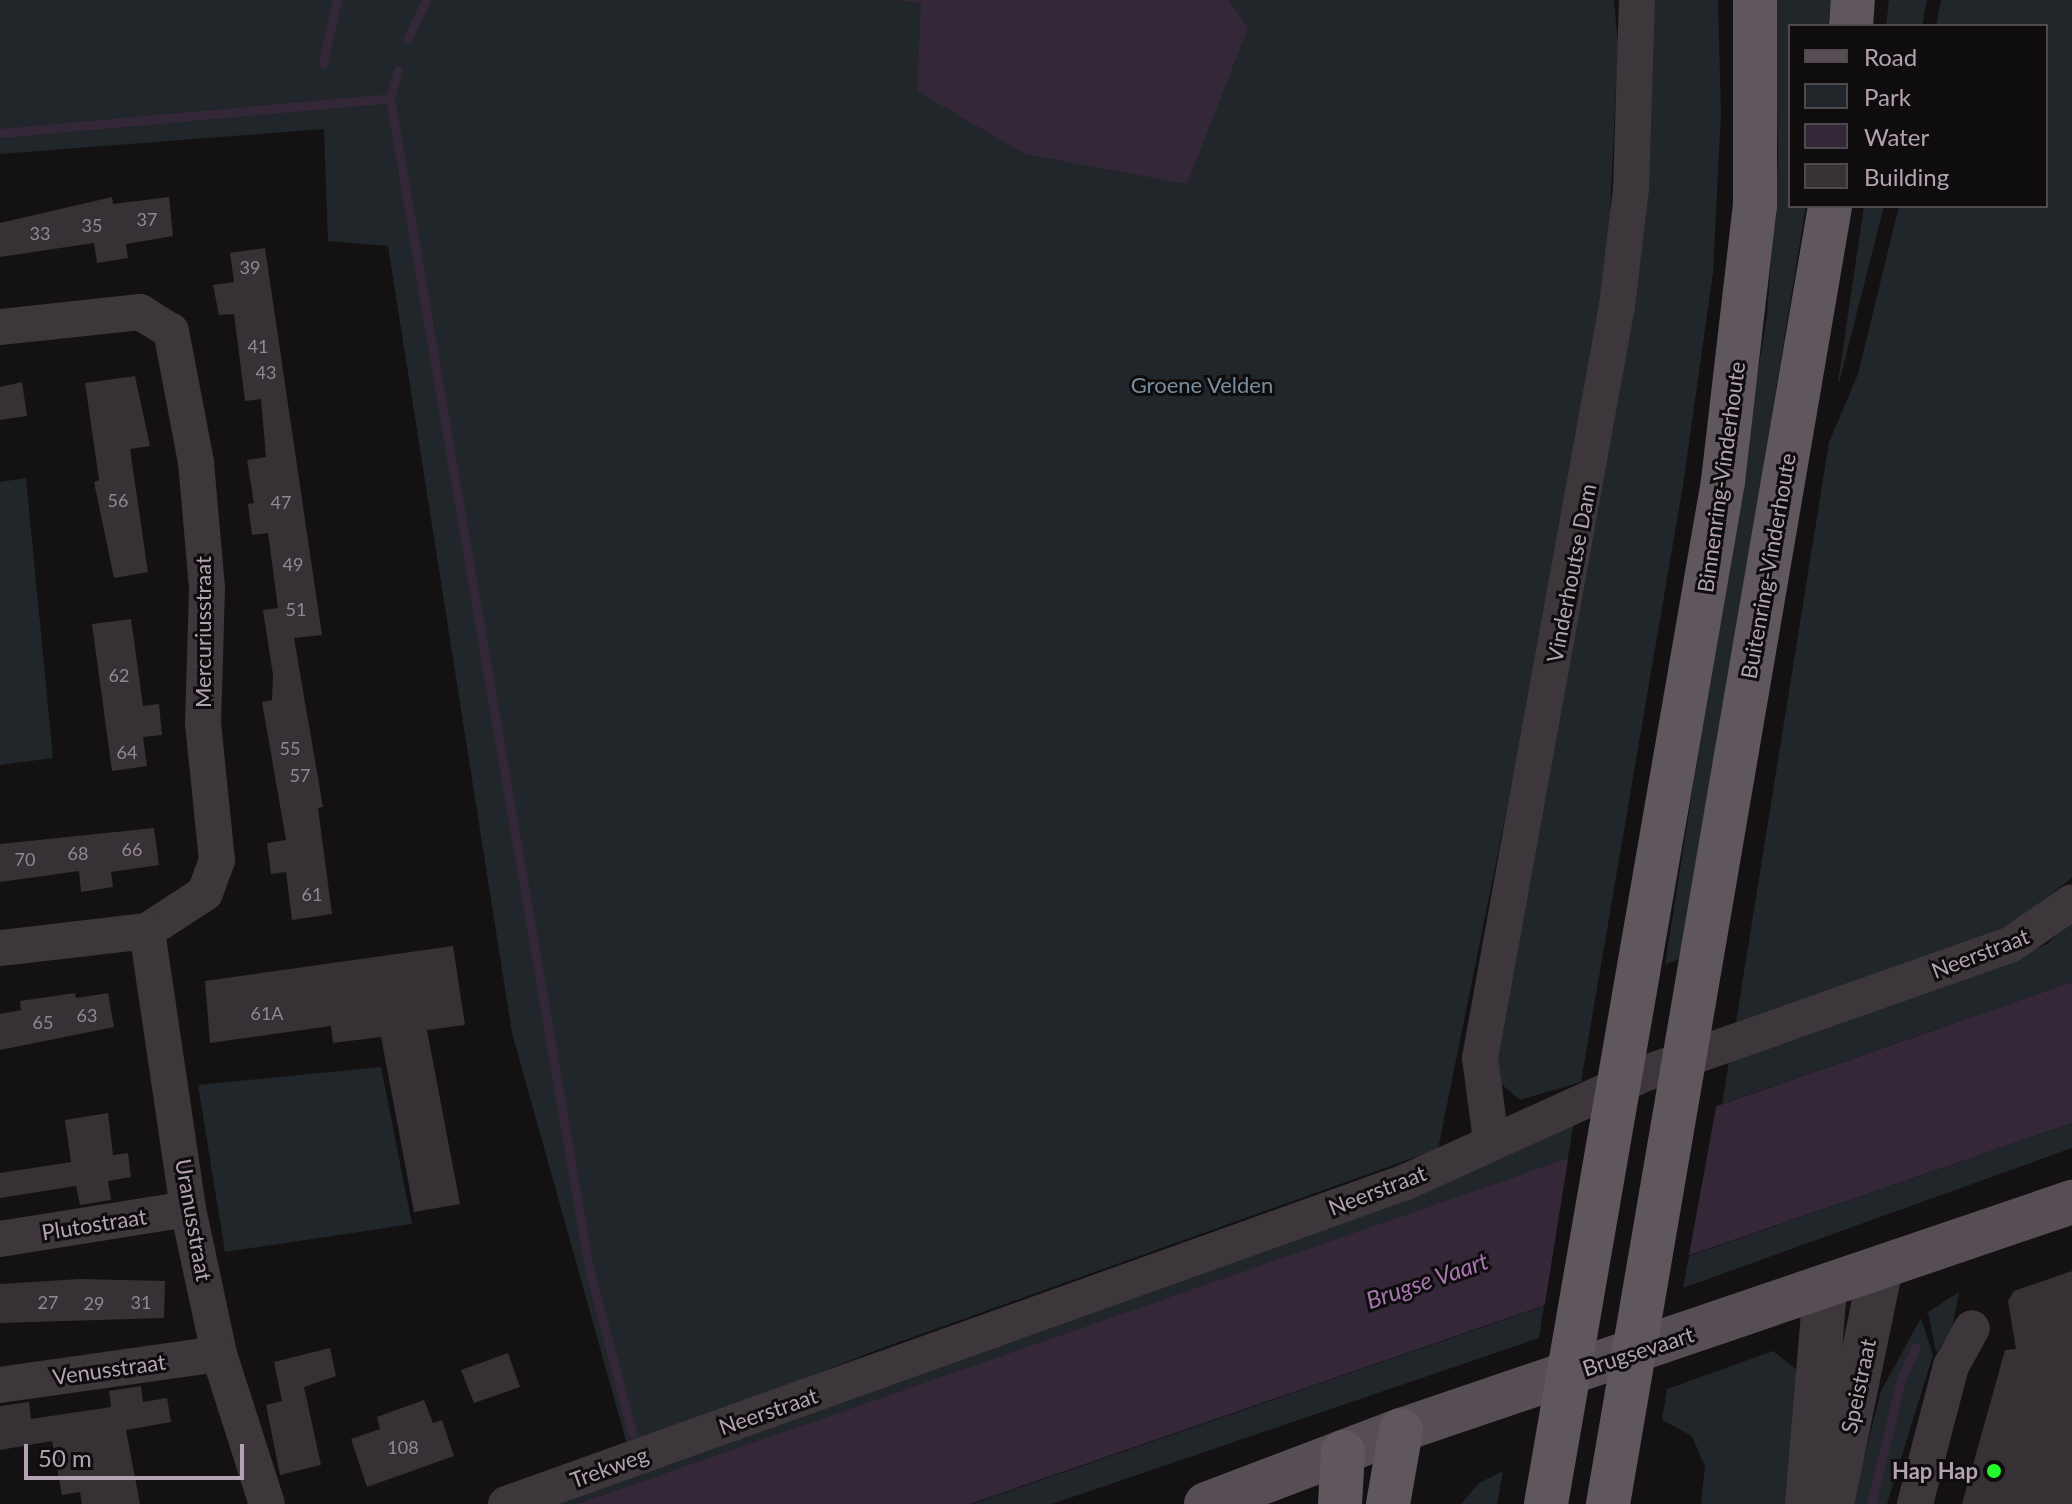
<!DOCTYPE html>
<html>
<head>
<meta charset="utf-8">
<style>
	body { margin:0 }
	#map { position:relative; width:2072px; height:1504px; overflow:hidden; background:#131112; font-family:Lato,sans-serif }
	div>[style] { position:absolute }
	.green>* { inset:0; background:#21262a }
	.water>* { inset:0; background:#342737 }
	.pier>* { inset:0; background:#131112 }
	.stream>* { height:9px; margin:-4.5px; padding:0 4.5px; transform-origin:4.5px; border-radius:4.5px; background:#342737 }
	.building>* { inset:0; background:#353134 }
	.minor>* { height:36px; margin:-18px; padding:0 18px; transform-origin:18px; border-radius:18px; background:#3d363b }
	.tertiary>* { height:44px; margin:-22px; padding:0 22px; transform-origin:22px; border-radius:22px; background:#3d363b }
	.primary>* { height:44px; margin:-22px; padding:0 22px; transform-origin:22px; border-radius:22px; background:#574e55 }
	.trunk>* { height:44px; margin:-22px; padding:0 22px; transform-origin:22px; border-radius:22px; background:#60565e }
	.dots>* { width:22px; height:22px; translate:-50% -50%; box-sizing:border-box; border:4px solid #0e0c0d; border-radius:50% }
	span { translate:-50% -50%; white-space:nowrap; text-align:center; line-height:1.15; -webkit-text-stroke:6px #0e0c0d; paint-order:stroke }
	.number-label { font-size:18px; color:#948693 }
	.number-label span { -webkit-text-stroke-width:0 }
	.park-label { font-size:22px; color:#788ea0 }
	.street-label { font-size:22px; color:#b4a2b3 }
	.poi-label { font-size:22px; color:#b4a2b3; font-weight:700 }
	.right { translate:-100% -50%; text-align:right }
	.water-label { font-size:24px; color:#a976b1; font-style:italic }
	.legend { position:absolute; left:1788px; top:24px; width:260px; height:184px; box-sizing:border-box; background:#0e0c0d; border:2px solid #50484f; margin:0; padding:10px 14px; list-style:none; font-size:24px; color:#b4a2b3 }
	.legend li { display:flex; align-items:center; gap:16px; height:40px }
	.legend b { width:40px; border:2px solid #50484f }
	.scale { position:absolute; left:24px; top:1444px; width:220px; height:36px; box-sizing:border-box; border:4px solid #b4a2b3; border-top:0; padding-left:10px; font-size:24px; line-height:28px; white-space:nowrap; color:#b4a2b3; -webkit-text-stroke:6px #0e0c0d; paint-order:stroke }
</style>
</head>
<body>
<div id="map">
	<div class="green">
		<i style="clip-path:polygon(0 0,1614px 0,1618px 46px,1607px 277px,1548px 606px,1438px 1149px,877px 1350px,628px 1448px,512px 1033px,388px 246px,328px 241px,324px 129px,0 154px)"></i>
		<i style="clip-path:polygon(1649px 0,1718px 0,1721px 113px,1713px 273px,1683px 485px,1581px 1082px,1520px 1100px,1501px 1084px,1492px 1055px)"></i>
		<i style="clip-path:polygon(1775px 0,1831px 0,1828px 26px,1790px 26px,1790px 206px,1806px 206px,1683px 957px,1665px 965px,1767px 315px,1778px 159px)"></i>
		<i style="clip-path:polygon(1889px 0,1927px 0,1922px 26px,1886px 26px)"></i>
		<i style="clip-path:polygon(1941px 0,2072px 0,2072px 878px,2002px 931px,1736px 1022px,1829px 442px,1858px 374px,1899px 206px,2046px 206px,2046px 26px,1936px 26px)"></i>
		<i style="clip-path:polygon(1864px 206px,1884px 206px,1839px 383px,1838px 382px)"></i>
		<i style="clip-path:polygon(26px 478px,53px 758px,0 765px,0 482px)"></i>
		<i style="clip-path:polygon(2072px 921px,2072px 982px,1722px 1104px,1730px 1056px,2013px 959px,2047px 944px)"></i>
		<i style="clip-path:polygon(381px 1067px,412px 1224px,225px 1252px,198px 1085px)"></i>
		<i style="clip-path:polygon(1575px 1115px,1568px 1158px,578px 1504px,541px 1504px)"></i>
		<i style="clip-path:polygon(2072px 1123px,2072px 1148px,1683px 1288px,1689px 1256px)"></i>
		<i style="clip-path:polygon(1959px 1292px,1952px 1330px,1936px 1353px,1928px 1312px)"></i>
		<i style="clip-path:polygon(1544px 1306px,1539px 1338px,1052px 1504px,972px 1504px)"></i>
		<i style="clip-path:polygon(1921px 1318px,1933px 1355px,1887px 1504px,1852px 1504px,1881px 1391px)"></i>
		<i style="clip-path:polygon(1773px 1351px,1801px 1373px,1794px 1504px,1701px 1504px,1705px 1467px,1692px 1436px,1662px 1420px,1667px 1389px)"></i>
		<i style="clip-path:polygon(1503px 1471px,1497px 1504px,1461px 1504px,1479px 1483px)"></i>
	</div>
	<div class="water">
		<i style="clip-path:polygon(895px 0,1229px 0,1248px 28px,1187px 184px,1025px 154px,917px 91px,921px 3px)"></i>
		<i style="clip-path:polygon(2072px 982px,2072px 1123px,970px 1504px,577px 1504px)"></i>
	</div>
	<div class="pier">
		<i style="clip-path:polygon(1717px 1102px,1688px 1260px,1544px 1310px,1569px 1153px)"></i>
	</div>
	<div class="stream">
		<i style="left:408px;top:38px;width:42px;rotate:-64.7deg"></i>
		<i style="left:323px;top:63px;width:65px;rotate:-77.5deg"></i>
		<i style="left:390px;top:98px;width:1187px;rotate:80.35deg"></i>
		<i style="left:589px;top:1268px;width:171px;rotate:75.4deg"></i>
		<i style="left:0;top:133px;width:392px;rotate:-5.1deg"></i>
		<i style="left:390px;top:98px;width:29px;rotate:-74deg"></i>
		<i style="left:1871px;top:1504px;width:128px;rotate:-76.4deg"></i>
		<i style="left:1901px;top:1380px;width:36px;rotate:-66deg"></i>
	</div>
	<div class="building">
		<i style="clip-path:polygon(112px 197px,113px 204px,169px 197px,173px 236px,126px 244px,128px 258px,97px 263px,94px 243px,0 257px,0 223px)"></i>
		<i style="clip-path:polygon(265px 248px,322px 635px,294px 638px,323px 807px,318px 808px,332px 914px,292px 920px,286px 872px,271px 874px,267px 843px,286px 840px,262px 702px,272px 700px,273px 675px,263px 610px,278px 608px,268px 533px,252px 535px,248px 504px,254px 503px,247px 460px,266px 457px,261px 399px,245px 401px,234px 314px,219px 315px,213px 285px,234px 282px,230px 253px)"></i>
		<i style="clip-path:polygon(135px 376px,150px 446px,130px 449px,148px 572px,114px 578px,94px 482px,99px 480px,85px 383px)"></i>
		<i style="clip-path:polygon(22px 382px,27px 416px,0 420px,0 387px)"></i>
		<i style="clip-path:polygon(131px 619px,143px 706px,159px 704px,162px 735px,143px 737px,147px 766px,112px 771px,92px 624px)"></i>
		<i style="clip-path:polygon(154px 828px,159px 865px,111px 872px,113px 887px,81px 892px,79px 871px,0 882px,0 844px)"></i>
		<i style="clip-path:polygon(453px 946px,465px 1025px,427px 1030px,460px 1204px,414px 1212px,381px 1037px,333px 1043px,331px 1026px,210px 1043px,205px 981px)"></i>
		<i style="clip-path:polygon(75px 993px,76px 998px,108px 993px,114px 1027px,0 1050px,0 1014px,21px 1010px,20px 1001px)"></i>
		<i style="clip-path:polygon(108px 1113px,113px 1155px,128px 1153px,131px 1177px,108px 1181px,111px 1200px,80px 1205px,76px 1186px,0 1198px,0 1173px,71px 1162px,65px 1120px)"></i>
		<i style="clip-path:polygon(2072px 1271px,2072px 1504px,1962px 1504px,2005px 1350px,2016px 1349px,2008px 1301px,2014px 1291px)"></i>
		<i style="clip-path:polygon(80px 1279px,165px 1281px,164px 1318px,0 1323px,0 1284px)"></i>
		<i style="clip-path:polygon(330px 1348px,336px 1376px,304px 1387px,321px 1465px,280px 1475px,266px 1405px,282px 1401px,274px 1362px)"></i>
		<i style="clip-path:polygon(508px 1353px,520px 1387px,474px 1403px,461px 1370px)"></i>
		<i style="clip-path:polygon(141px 1386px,143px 1402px,167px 1398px,171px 1422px,126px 1430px,140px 1504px,82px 1504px,80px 1492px,62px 1495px,52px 1441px,0 1450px,0 1406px,29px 1402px,31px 1419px,111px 1407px,109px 1391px)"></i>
		<i style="clip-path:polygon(424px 1400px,433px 1423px,442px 1420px,454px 1456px,367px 1487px,351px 1439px,380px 1429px,377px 1417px)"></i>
	</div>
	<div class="minor">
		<i style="left:0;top:327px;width:141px;rotate:-6.1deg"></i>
		<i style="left:140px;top:312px;width:36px;rotate:32deg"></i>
		<i style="left:171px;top:331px;width:133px;rotate:79.2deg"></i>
		<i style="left:196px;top:462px;width:127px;rotate:85deg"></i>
		<i style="left:207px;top:589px;width:134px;rotate:91.7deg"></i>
		<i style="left:203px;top:723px;width:138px;rotate:84.2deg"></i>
		<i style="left:217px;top:860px;width:35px;rotate:110deg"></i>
		<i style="left:205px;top:893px;width:69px;rotate:146.8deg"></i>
		<i style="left:147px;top:931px;width:148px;rotate:173.4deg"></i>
		<i style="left:147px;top:931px;width:281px;rotate:81.6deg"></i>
		<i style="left:188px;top:1209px;width:148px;rotate:77.9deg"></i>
		<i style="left:219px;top:1354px;width:157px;rotate:72.3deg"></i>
		<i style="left:1491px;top:1141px;width:84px;rotate:-97.5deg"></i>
		<i style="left:1480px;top:1058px;width:764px;rotate:-79.68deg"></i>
		<i style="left:1617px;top:306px;width:118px;rotate:-83.2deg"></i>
		<i style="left:1631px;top:189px;width:189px;rotate:-88.2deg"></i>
		<i style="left:0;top:1239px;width:190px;rotate:-9.1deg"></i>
		<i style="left:0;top:1385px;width:221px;rotate:-8.1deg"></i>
		<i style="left:506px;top:1504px;width:956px;rotate:-19.69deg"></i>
		<i style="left:1406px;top:1182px;width:264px;rotate:-24.4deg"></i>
		<i style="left:1646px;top:1073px;width:386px;rotate:-19.4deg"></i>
		<i style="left:2010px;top:945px;width:75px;rotate:-34.7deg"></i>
		<i style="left:1915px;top:1504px;width:143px;rotate:-75.4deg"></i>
		<i style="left:1951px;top:1366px;width:43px;rotate:-61.1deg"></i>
	</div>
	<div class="tertiary">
		<i style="left:1807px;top:1504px;width:215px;rotate:-85.2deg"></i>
		<i style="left:1832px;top:1504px;width:241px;rotate:-78.3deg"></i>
	</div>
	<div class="primary">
		<i style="left:1206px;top:1504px;width:209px;rotate:-20.8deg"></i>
		<i style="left:1401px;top:1430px;width:709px;rotate:-18.77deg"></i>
	</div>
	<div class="trunk">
		<i style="left:1851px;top:26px;width:26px;rotate:-86deg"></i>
		<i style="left:1340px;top:1504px;width:52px;rotate:-86.7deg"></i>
		<i style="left:1388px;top:1504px;width:75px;rotate:-80deg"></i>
		<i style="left:1546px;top:1504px;width:1038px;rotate:-80.18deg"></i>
		<i style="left:1723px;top:481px;width:277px;rotate:-83.4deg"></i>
		<i style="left:1755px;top:206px;width:206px;rotate:-90deg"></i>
		<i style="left:1608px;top:1504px;width:1317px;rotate:-80.29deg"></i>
	</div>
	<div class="dots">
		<i style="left:1994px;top:1471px;background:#23f92d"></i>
	</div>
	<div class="number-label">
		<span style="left:147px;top:219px">37</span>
		<span style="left:92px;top:225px">35</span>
		<span style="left:40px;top:233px">33</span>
		<span style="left:250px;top:267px">39</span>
		<span style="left:258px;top:346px">41</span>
		<span style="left:266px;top:372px">43</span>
		<span style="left:118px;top:500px">56</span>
		<span style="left:281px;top:502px">47</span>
		<span style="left:293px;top:564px">49</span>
		<span style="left:296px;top:609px">51</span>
		<span style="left:119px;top:675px">62</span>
		<span style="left:290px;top:748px">55</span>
		<span style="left:127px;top:752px">64</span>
		<span style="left:300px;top:775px">57</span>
		<span style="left:132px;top:849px">66</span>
		<span style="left:78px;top:853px">68</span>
		<span style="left:25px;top:859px">70</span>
		<span style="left:312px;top:894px">61</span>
		<span style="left:267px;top:1013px">61A</span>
		<span style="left:87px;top:1015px">63</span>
		<span style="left:43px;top:1022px">65</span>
		<span style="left:48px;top:1302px">27</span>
		<span style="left:141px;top:1302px">31</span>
		<span style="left:94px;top:1303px">29</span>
		<span style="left:403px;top:1447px">108</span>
	</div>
	<div class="park-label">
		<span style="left:1202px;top:385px">Groene Velden</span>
	</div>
	<div class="street-label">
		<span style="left:1721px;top:477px;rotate:-82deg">Binnenring-Vinderhoute</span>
		<span style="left:1768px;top:566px;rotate:-80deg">Buitenring-Vinderhoute</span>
		<span style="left:1571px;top:573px;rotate:-79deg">Vinderhoutse Dam</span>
		<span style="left:203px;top:632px;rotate:-90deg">Mercuriusstraat</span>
		<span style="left:1980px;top:953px;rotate:-21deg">Neerstraat</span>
		<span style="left:1377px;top:1190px;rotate:-21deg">Neerstraat</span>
		<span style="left:194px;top:1220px;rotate:80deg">Uranusstraat</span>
		<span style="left:94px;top:1224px;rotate:-9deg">Plutostraat</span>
		<span style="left:1638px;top:1351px;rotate:-18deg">Brugsevaart</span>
		<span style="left:109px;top:1369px;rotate:-8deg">Venusstraat</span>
		<span style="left:1858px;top:1386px;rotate:-78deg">Speistraat</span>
		<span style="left:768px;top:1411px;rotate:-19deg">Neerstraat</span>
		<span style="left:609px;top:1467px;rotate:-20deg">Trekweg</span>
	</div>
	<div class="poi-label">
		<span class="right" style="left:1978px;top:1471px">Hap Hap</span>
	</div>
	<div class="water-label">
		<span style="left:1427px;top:1280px;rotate:-19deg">Brugse Vaart</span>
	</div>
	<ul class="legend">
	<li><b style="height:10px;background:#574e55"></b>Road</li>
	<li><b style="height:22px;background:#21262a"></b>Park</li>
	<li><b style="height:22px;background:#342737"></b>Water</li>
	<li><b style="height:22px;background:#353134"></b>Building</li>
	</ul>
	<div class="scale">50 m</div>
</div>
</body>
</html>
